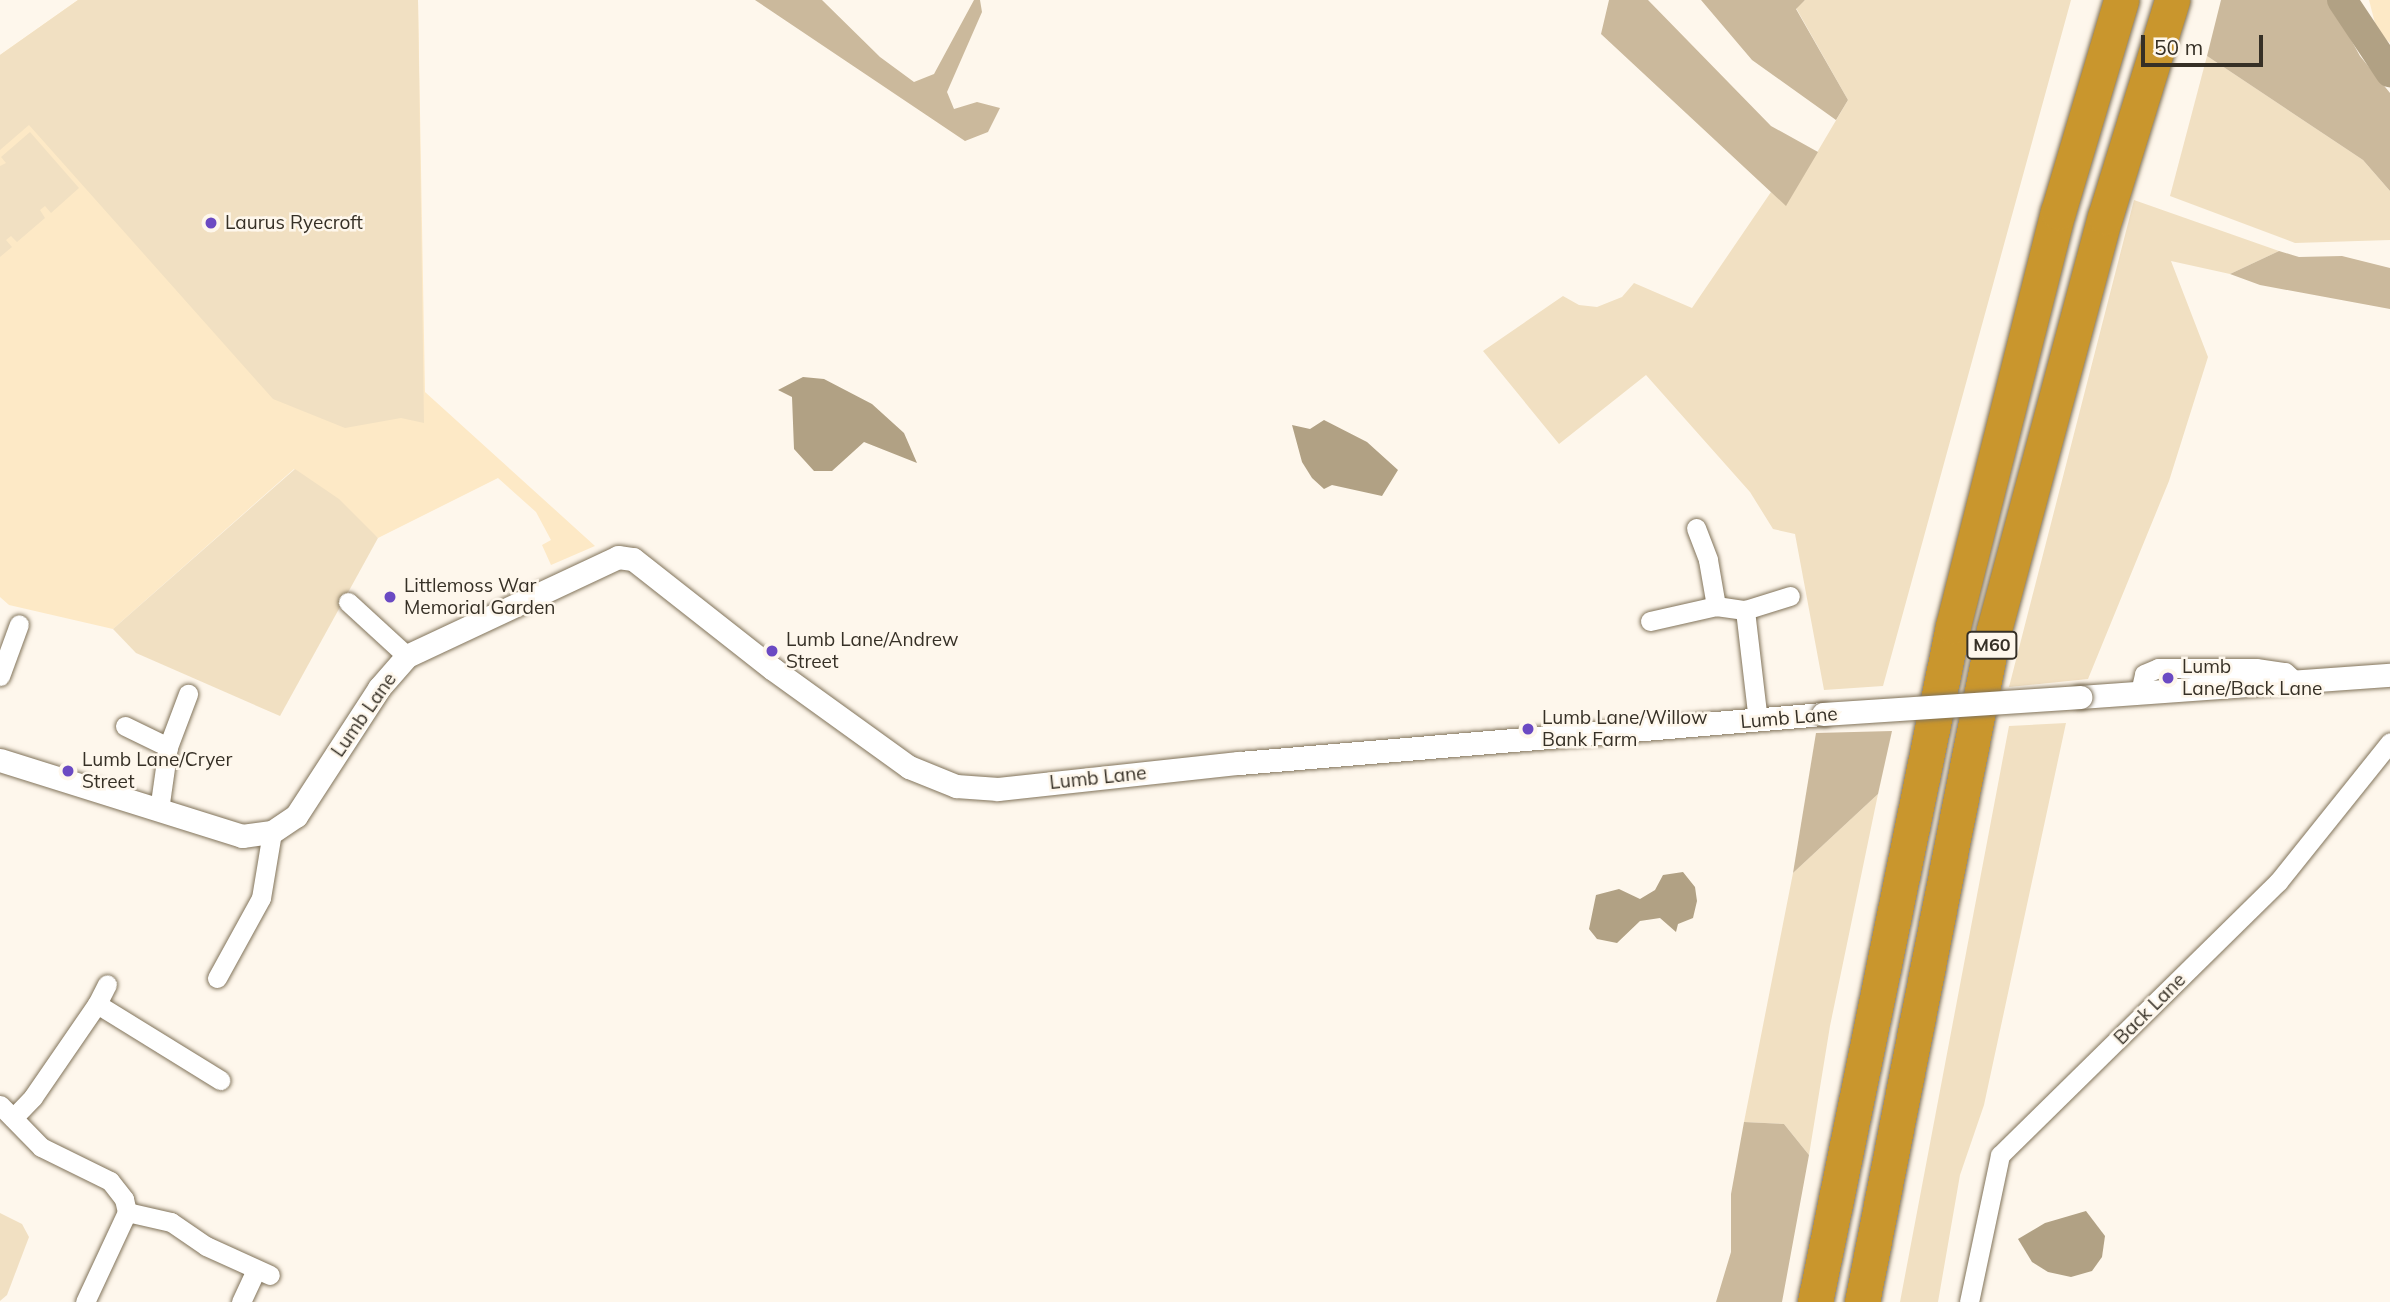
<!DOCTYPE html>
<html>
<head>
<meta charset="utf-8">
<style>
	body { margin:0 }
	#map { position:relative; width:2390px; height:1302px; overflow:hidden; background:#fef7ec; font-family:Mulish,sans-serif }
	div>[style] { position:absolute }
	.built>* { inset:0; background:#fde9c6 }
	.green>* { inset:0; background:#f1e0c2 }
	.forest>* { inset:0; background:#cbb99c }
	.water>* { inset:0; background:#b1a184 }
	.river>* { height:30px; margin:-15px; padding:0 15px; transform-origin:15px; border-radius:15px; background:#b1a184 }
	.roads { filter:drop-shadow(0 0 2px #81735a) drop-shadow(0 0 2px #81735a) }
	.minor>* { height:19px; margin:-9.5px; padding:0 9.5px; transform-origin:9.5px; border-radius:9.5px; background:#fff }
	.tertiary>* { height:23px; margin:-11.5px; padding:0 11.5px; transform-origin:11.5px; border-radius:11.5px; background:#fff }
	.motorway>* { height:35px; margin:-17.5px; padding:0 17.5px; transform-origin:17.5px; border-radius:17.5px; background:#c9962d }
	.bridges { filter:drop-shadow(0 0 2px #81735a) drop-shadow(0 0 2px #81735a) }
	.tertiary-bridge>* { height:23px; margin:-11.5px; padding:0 11.5px; transform-origin:11.5px; border-radius:11.5px; background:#fff }
	.dots>* { width:19px; height:19px; translate:-50% -50%; box-sizing:border-box; border:4px solid #fef7ec; border-radius:50% }
	span { translate:-50% -50%; white-space:nowrap; text-align:center; line-height:1.15; -webkit-text-stroke:5px #fef7ec; paint-order:stroke }
	.shield-label span { padding:2px 5px; background:#fef7ec; border:2px solid; border-radius:5px; -webkit-text-stroke-width:0 }
	.shield-label { font-size:18px; color:#363026; font-weight:700 }
	.poi-label { font-size:19px; color:#363026 }
	.left { translate:0 -50%; text-align:left }
	.street-label { font-size:19px; color:#363026 }
	.scale { position:absolute; left:2141px; top:35px; width:122px; height:32px; box-sizing:border-box; border:4px solid #363026; border-top:0; padding-left:9px; font-size:21px; line-height:24px; white-space:nowrap; color:#363026; -webkit-text-stroke:5px #fef7ec; paint-order:stroke }
</style>
</head>
<body>
<div id="map">
	<div class="built">
		<i style="clip-path:polygon(78px 0,418px 0,425px 392px,595px 546px,551px 565px,542px 545px,551px 540px,536px 512px,498px 478px,378px 538px,294px 469px,113px 629px,9px 605px,0 597px,0 55px)"></i>
		<i style="clip-path:polygon(2369px 0,2390px 0,2390px 43px,2377px 31px)"></i>
	</div>
	<div class="green">
		<i style="clip-path:polygon(78px 0,418px 0,424px 423px,401px 418px,345px 428px,273px 399px,29px 125px,0 150px,0 55px)"></i>
		<i style="clip-path:polygon(1805px 0,2071px 0,1883px 686px,1824px 690px,1795px 534px,1773px 529px,1750px 492px,1646px 375px,1559px 444px,1483px 351px,1563px 296px,1579px 305px,1597px 307px,1622px 297px,1634px 283px,1692px 308px,1771px 192px,1786px 205px,1848px 100px,1796px 8px)"></i>
		<i style="clip-path:polygon(2207px 56px,2363px 160px,2390px 191px,2390px 240px,2295px 243px,2170px 196px)"></i>
		<i style="clip-path:polygon(30px 132px,79px 188px,51px 213px,45px 206px,40px 210px,45px 218px,17px 242px,11px 236px,6px 240px,12px 247px,0 257px,0 166px,6px 163px,1px 157px)"></i>
		<i style="clip-path:polygon(2134px 200px,2279px 251px,2230px 274px,2171px 261px,2208px 357px,2169px 481px,2088px 679px,2009px 687px)"></i>
		<i style="clip-path:polygon(295px 469px,339px 499px,378px 538px,280px 716px,136px 653px,113px 629px)"></i>
		<i style="clip-path:polygon(2066px 723px,1984px 1105px,1960px 1175px,1938px 1302px,1900px 1302px,2009px 726px)"></i>
		<i style="clip-path:polygon(1878px 794px,1830px 1026px,1809px 1155px,1784px 1124px,1744px 1122px,1793px 873px)"></i>
		<i style="clip-path:polygon(0 1213px,22px 1224px,29px 1237px,7px 1295px,0 1301px)"></i>
	</div>
	<div class="forest">
		<i style="clip-path:polygon(755px 0,822px 0,880px 57px,914px 82px,934px 74px,974px 0,980px 0,982px 12px,947px 92px,954px 109px,977px 102px,1000px 108px,988px 132px,965px 141px)"></i>
		<i style="clip-path:polygon(1609px 0,1648px 0,1771px 126px,1818px 152px,1786px 206px,1601px 34px)"></i>
		<i style="clip-path:polygon(1701px 0,1805px 0,1796px 9px,1848px 100px,1836px 120px,1752px 60px)"></i>
		<i style="clip-path:polygon(2221px 0,2329px 0,2360px 56px,2390px 93px,2390px 191px,2363px 160px,2207px 56px)"></i>
		<i style="clip-path:polygon(2279px 251px,2299px 257px,2342px 256px,2390px 268px,2390px 309px,2260px 285px,2230px 274px)"></i>
		<i style="clip-path:polygon(1892px 731px,1878px 794px,1793px 873px,1816px 733px)"></i>
		<i style="clip-path:polygon(1744px 1122px,1784px 1124px,1809px 1155px,1782px 1302px,1716px 1302px,1731px 1252px,1731px 1194px)"></i>
	</div>
	<div class="water">
		<i style="clip-path:polygon(803px 377px,824px 379px,872px 404px,904px 433px,917px 463px,864px 442px,832px 471px,814px 471px,794px 449px,792px 397px,778px 390px)"></i>
		<i style="clip-path:polygon(1324px 420px,1367px 442px,1398px 470px,1382px 496px,1332px 485px,1324px 489px,1312px 478px,1302px 462px,1292px 425px,1310px 429px)"></i>
		<i style="clip-path:polygon(1683px 872px,1695px 887px,1697px 901px,1693px 918px,1678px 924px,1676px 932px,1660px 918px,1640px 921px,1617px 943px,1597px 939px,1589px 929px,1596px 895px,1619px 889px,1640px 899px,1655px 890px,1663px 875px)"></i>
		<i style="clip-path:polygon(2086px 1211px,2105px 1236px,2102px 1257px,2092px 1271px,2071px 1277px,2048px 1272px,2032px 1262px,2018px 1239px,2045px 1223px)"></i>
	</div>
	<div class="river">
		<i style="left:2342px;top:0;width:87px;rotate:56.3deg"></i>
	</div>
	<div class="roads">
		<div class="minor">
			<i style="left:1696px;top:528px;width:34px;rotate:69deg"></i>
			<i style="left:1708px;top:560px;width:47px;rotate:80.1deg"></i>
			<i style="left:1716px;top:606px;width:29px;rotate:8deg"></i>
			<i style="left:348px;top:602px;width:80px;rotate:42.5deg"></i>
			<i style="left:1650px;top:621px;width:68px;rotate:-12.8deg"></i>
			<i style="left:0;top:676px;width:55px;rotate:-69.9deg"></i>
			<i style="left:2140px;top:692px;width:18px;rotate:-77deg"></i>
			<i style="left:2144px;top:674px;width:15px;rotate:-23deg"></i>
			<i style="left:2158px;top:668px;width:98px"></i>
			<i style="left:2256px;top:668px;width:29px;rotate:8deg"></i>
			<i style="left:2285px;top:672px;width:13px;rotate:42deg"></i>
			<i style="left:1758px;top:721px;width:112px;rotate:-96.7deg"></i>
			<i style="left:1745px;top:610px;width:47px;rotate:-17.3deg"></i>
			<i style="left:125px;top:726px;width:48px;rotate:26deg"></i>
			<i style="left:159px;top:810px;width:64px;rotate:-81.9deg"></i>
			<i style="left:168px;top:747px;width:57px;rotate:-69.3deg"></i>
			<i style="left:217px;top:978px;width:91px;rotate:-61.2deg"></i>
			<i style="left:261px;top:898px;width:67px;rotate:-80.5deg"></i>
			<i style="left:97px;top:1004px;width:22px;rotate:-63deg"></i>
			<i style="left:0;top:1105px;width:59px;rotate:45.7deg"></i>
			<i style="left:41px;top:1147px;width:77px;rotate:26.2deg"></i>
			<i style="left:110px;top:1181px;width:23px;rotate:52deg"></i>
			<i style="left:124px;top:1199px;width:13px;rotate:77deg"></i>
			<i style="left:127px;top:1212px;width:99px;rotate:115deg"></i>
			<i style="left:13px;top:1118px;width:29px;rotate:-46deg"></i>
			<i style="left:33px;top:1097px;width:113px;rotate:-55.5deg"></i>
			<i style="left:97px;top:1004px;width:145px;rotate:31.7deg"></i>
			<i style="left:127px;top:1212px;width:45px;rotate:12.8deg"></i>
			<i style="left:171px;top:1222px;width:42px;rotate:34.4deg"></i>
			<i style="left:206px;top:1246px;width:70px;rotate:24.4deg"></i>
			<i style="left:241px;top:1302px;width:35px;rotate:-65deg"></i>
			<i style="left:1969px;top:1302px;width:150px;rotate:-78.1deg"></i>
			<i style="left:2000px;top:1155px;width:390px;rotate:-44.5deg"></i>
			<i style="left:2278px;top:882px;width:179px;rotate:-51.3deg"></i>
		</div>
		<div class="tertiary">
			<i style="left:2080px;top:697px;width:311px;rotate:-4.1deg"></i>
			<i style="left:0;top:760px;width:254px;rotate:17.4deg"></i>
			<i style="left:242px;top:836px;width:30px;rotate:-8deg"></i>
			<i style="left:272px;top:832px;width:29px;rotate:-34deg"></i>
			<i style="left:296px;top:816px;width:153px;rotate:-57deg"></i>
			<i style="left:379px;top:688px;width:43px;rotate:-48.8deg"></i>
			<i style="left:407px;top:656px;width:233px;rotate:-25.1deg"></i>
			<i style="left:618px;top:557px;width:15px;rotate:8deg"></i>
			<i style="left:633px;top:559px;width:178px;rotate:38.2deg"></i>
			<i style="left:773px;top:669px;width:168px;rotate:35.8deg"></i>
			<i style="left:909px;top:767px;width:51px;rotate:22deg"></i>
			<i style="left:956px;top:786px;width:42px;rotate:4.1deg"></i>
			<i style="left:998px;top:789px;width:242px;rotate:-6.2deg"></i>
			<i style="left:1239px;top:763px;width:586px;rotate:-4.8deg"></i>
		</div>
		<div class="motorway">
			<i style="left:1815px;top:1302px;width:690px;rotate:-78.46deg"></i>
			<i style="left:1953px;top:626px;width:427px;rotate:-75.8deg"></i>
			<i style="left:2058px;top:212px;width:221px;rotate:-73.4deg"></i>
			<i style="left:1862px;top:1302px;width:685px;rotate:-78.89deg"></i>
			<i style="left:1994px;top:630px;width:428px;rotate:-75deg"></i>
			<i style="left:2105px;top:217px;width:227px;rotate:-72.8deg"></i>
		</div>
	</div>
	<div class="bridges">
		<div class="tertiary-bridge">
			<i style="left:1823px;top:714px;width:258px;rotate:-3.8deg"></i>
		</div>
	</div>
	<div class="dots">
		<i style="left:211px;top:223px;background:#6b4ac3"></i>
		<i style="left:390px;top:597px;background:#6b4ac3"></i>
		<i style="left:772px;top:651px;background:#6b4ac3"></i>
		<i style="left:2168px;top:678px;background:#6b4ac3"></i>
		<i style="left:1528px;top:729px;background:#6b4ac3"></i>
		<i style="left:68px;top:771px;background:#6b4ac3"></i>
	</div>
	<div class="shield-label">
		<span style="left:1992px;top:645px">M60</span>
	</div>
	<div class="poi-label">
		<span class="left" style="left:225px;top:223px">Laurus Ryecroft</span>
		<span class="left" style="left:404px;top:597px">Littlemoss War<br>Memorial Garden</span>
		<span class="left" style="left:786px;top:651px">Lumb Lane/Andrew<br>Street</span>
		<span class="left" style="left:2182px;top:678px">Lumb<br>Lane/Back Lane</span>
		<span class="left" style="left:1542px;top:729px">Lumb Lane/Willow<br>Bank Farm</span>
		<span class="left" style="left:82px;top:771px">Lumb Lane/Cryer<br>Street</span>
	</div>
	<div class="street-label">
		<span style="left:364px;top:715px;rotate:-55deg">Lumb Lane</span>
		<span style="left:1789px;top:718px;rotate:-5deg">Lumb Lane</span>
		<span style="left:1098px;top:778px;rotate:-6deg">Lumb Lane</span>
		<span style="left:2150px;top:1009px;rotate:-45deg">Back Lane</span>
	</div>
	<div class="scale">50 m</div>
</div>
</body>
</html>
